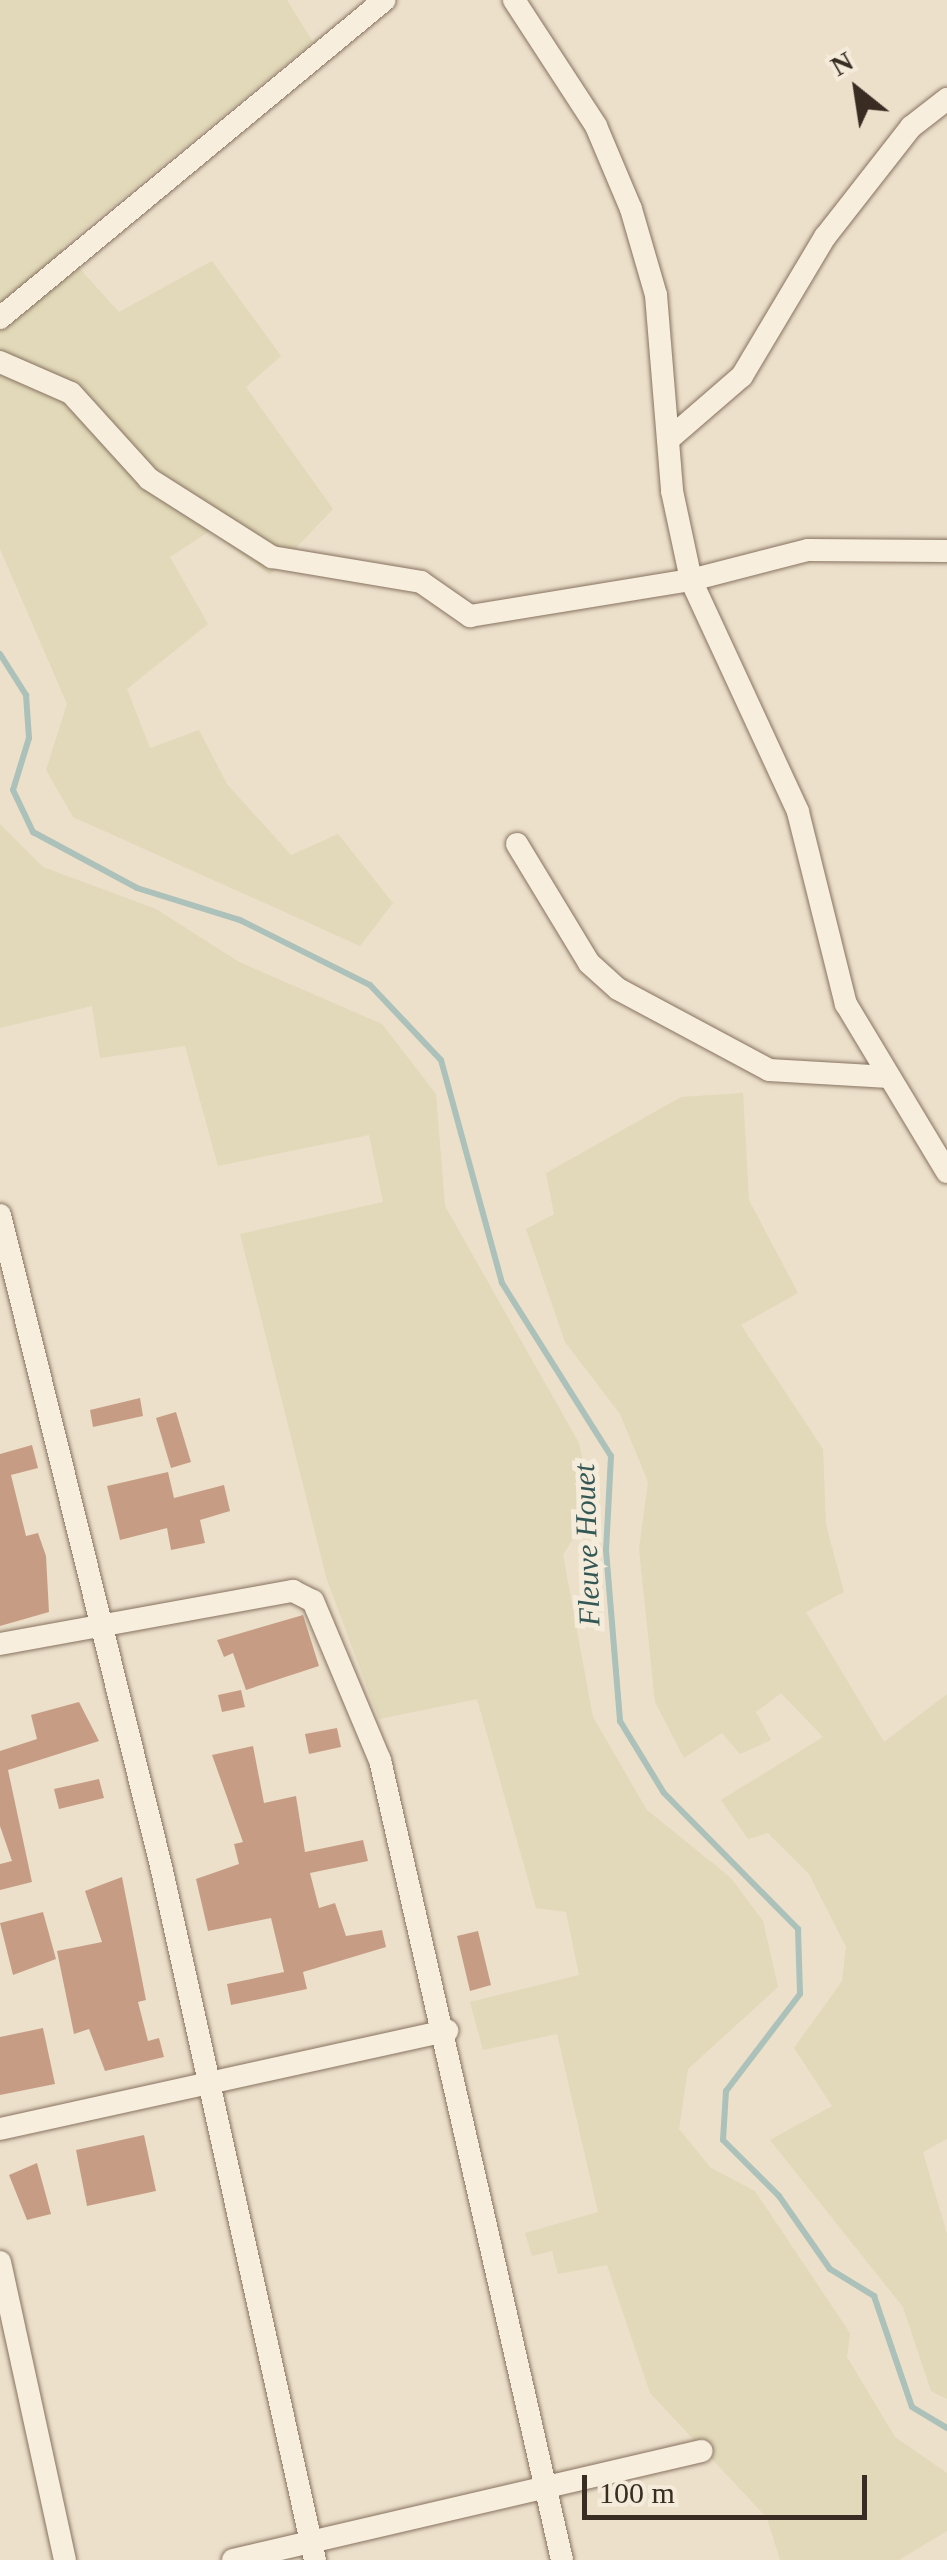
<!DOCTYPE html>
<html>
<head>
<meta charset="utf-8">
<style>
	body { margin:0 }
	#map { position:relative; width:947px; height:2560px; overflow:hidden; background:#ece0cb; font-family:"Times New Roman",serif }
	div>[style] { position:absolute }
	.farmland>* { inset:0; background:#e1d9b9 }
	.stream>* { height:6px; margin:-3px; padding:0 3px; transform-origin:3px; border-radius:3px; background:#abc1b9 }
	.building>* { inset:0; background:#c69d84 }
	.roads { filter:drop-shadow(0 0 2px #877360) drop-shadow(0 0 2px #877360) }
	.minor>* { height:22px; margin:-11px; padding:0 11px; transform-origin:11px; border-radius:11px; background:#f7eede }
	span { translate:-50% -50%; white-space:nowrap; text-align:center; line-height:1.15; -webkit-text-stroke:10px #f4ebda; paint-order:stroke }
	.water-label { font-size:30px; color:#335754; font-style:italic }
	.north { position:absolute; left:807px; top:40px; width:100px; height:100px; -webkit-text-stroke:8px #f4ebda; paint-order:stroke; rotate:330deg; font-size:28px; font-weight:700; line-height:40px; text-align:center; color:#392c22 }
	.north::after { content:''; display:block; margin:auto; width:35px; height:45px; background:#392c22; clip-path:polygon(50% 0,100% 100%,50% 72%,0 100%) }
	.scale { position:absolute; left:582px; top:2475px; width:285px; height:45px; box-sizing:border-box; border:5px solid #392c22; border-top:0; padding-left:12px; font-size:30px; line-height:35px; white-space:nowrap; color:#392c22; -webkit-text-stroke:8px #f4ebda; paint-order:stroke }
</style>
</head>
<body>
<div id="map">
	<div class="farmland">
		<i style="clip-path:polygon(0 0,287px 0,313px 42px,61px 248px,119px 312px,212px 261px,281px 356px,246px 387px,333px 509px,270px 575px,210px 531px,170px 557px,208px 624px,127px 689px,150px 748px,199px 730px,227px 784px,291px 855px,338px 834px,393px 903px,360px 946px,73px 817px,46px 770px,67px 704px,0 549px)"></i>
		<i style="clip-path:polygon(0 824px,43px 867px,156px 909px,239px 962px,382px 1024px,436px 1094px,445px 1206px,579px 1443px,593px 1506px,563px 1555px,593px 1717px,647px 1810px,731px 1878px,763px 1921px,778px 1987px,688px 2069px,679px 2129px,711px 2168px,755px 2191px,850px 2333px,847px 2357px,895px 2437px,947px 2473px,947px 2531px,899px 2560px,780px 2560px,767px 2518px,650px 2393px,607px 2265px,558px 2274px,552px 2251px,532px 2256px,525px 2233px,598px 2212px,557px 2034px,483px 2050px,470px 2002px,579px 1975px,566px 1912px,536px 1908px,477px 1699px,379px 1719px,327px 1580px,240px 1234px,383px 1202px,369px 1135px,218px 1166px,185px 1046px,100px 1058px,92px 1006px,0 1028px)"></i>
		<i style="clip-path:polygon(743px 1093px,749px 1200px,798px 1293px,741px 1325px,823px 1449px,826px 1525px,844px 1592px,806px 1612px,884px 1742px,947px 1694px,947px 2139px,923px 2152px,947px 2234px,947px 2399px,931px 2391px,903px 2307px,770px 2140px,832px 2106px,794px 2048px,842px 1981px,846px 1947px,809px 1874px,768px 1833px,748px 1839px,721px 1800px,823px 1737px,781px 1693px,756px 1712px,771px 1740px,740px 1754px,722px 1733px,684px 1758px,655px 1702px,639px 1549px,648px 1482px,620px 1414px,565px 1342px,526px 1229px,554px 1214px,546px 1173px,681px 1097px)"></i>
	</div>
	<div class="stream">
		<i style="left:0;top:654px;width:49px;rotate:57.6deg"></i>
		<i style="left:26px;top:695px;width:43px;rotate:86deg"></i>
		<i style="left:29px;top:738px;width:54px;rotate:107.1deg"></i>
		<i style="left:13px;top:790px;width:47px;rotate:64.5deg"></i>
		<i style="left:33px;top:832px;width:118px;rotate:28.3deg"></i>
		<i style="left:137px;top:888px;width:108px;rotate:17.3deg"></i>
		<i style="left:240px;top:920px;width:145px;rotate:26.6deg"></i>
		<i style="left:370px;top:985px;width:103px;rotate:46.6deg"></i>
		<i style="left:441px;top:1060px;width:231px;rotate:74.7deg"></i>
		<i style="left:502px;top:1283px;width:204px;rotate:57.8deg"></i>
		<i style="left:611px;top:1456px;width:94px;rotate:93deg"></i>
		<i style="left:606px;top:1550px;width:172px;rotate:85.3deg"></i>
		<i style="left:620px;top:1721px;width:84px;rotate:58.6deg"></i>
		<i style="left:664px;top:1793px;width:191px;rotate:45.4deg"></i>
		<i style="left:798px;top:1929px;width:65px;rotate:88.2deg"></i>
		<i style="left:800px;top:1994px;width:122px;rotate:127.3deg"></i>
		<i style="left:726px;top:2091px;width:49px;rotate:93.5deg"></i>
		<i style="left:723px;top:2140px;width:79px;rotate:45deg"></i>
		<i style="left:779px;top:2196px;width:89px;rotate:55.1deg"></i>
		<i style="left:830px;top:2269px;width:52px;rotate:31.5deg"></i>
		<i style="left:874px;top:2296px;width:117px;rotate:71.1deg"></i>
		<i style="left:912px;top:2407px;width:41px;rotate:31deg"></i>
	</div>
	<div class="building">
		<i style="clip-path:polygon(140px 1398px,143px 1416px,93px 1427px,90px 1410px)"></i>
		<i style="clip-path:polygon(176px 1412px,191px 1462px,171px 1468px,156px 1418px)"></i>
		<i style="clip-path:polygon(32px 1445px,38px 1468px,11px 1475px,26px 1536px,38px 1533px,46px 1556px,49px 1612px,0 1626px,0 1454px)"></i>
		<i style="clip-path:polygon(168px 1472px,174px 1498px,224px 1485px,230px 1511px,200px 1520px,205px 1543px,171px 1550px,167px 1528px,120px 1540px,107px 1486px)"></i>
		<i style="clip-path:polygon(303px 1615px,319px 1666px,246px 1690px,233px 1653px,224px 1657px,217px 1640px)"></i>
		<i style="clip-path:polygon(241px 1690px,245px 1707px,222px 1712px,218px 1695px)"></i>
		<i style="clip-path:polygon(79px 1702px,99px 1741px,8px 1770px,32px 1882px,0 1890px,0 1864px,12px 1861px,0 1826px,0 1751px,37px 1739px,31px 1715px)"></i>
		<i style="clip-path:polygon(337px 1728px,341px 1747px,309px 1754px,305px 1734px)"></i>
		<i style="clip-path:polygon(253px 1746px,264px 1803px,296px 1796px,305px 1852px,363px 1840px,368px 1861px,310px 1873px,319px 1908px,335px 1903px,346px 1936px,382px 1930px,386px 1947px,303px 1972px,307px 1989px,231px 2005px,227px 1984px,284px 1972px,271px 1918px,208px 1931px,196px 1879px,239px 1864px,234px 1844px,243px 1842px,212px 1755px)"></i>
		<i style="clip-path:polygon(99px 1779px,104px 1798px,59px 1809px,54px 1789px)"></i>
		<i style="clip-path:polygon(122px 1877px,146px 2000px,138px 2002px,148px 2041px,159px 2038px,164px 2057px,105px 2071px,89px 2029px,74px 2034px,57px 1951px,102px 1942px,85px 1891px)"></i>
		<i style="clip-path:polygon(43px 1912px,56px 1959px,13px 1975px,0 1923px)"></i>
		<i style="clip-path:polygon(478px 1931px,491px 1985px,470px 1991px,457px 1936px)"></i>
		<i style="clip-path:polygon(43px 2028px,55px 2084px,0 2095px,0 2037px)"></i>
		<i style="clip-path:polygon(144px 2135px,156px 2191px,87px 2206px,76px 2150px)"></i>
		<i style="clip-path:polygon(37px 2163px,51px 2214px,27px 2220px,9px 2175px)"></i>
	</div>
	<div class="roads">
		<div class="minor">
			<i style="left:514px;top:0;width:150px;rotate:56.9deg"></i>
			<i style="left:596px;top:126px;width:90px;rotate:67.1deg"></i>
			<i style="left:631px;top:209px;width:90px;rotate:73.8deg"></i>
			<i style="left:656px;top:295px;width:197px;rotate:85.3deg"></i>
			<i style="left:672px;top:491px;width:91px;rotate:77.9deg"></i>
			<i style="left:691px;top:580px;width:255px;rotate:65.2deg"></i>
			<i style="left:798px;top:812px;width:198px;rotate:76deg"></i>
			<i style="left:846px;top:1004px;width:196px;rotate:59deg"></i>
			<i style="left:0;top:318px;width:499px;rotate:-39.6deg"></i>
			<i style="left:0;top:362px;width:77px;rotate:23.6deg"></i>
			<i style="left:71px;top:393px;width:116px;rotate:47.8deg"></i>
			<i style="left:149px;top:479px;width:146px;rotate:32.4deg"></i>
			<i style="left:272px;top:557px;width:151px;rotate:9.5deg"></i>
			<i style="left:421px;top:582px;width:60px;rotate:34.8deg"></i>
			<i style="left:470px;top:616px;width:224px;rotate:-9.3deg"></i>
			<i style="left:691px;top:580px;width:121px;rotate:-14.4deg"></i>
			<i style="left:808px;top:550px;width:139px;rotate:0.4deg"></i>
			<i style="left:668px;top:440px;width:98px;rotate:-40.9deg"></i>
			<i style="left:742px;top:376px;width:162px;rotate:-59.2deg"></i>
			<i style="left:825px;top:237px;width:140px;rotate:-52deg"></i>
			<i style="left:911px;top:127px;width:46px;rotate:-37.9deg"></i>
			<i style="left:517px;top:844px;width:139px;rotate:58.8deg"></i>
			<i style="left:589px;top:963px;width:39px;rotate:42deg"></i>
			<i style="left:618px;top:989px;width:171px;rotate:28.2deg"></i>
			<i style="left:769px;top:1070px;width:120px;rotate:3.3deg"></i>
			<i style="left:0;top:1215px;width:671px;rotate:76.11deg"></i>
			<i style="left:161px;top:1866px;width:711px;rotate:77.49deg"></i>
			<i style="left:0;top:1644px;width:298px;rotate:-10.3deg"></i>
			<i style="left:293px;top:1591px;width:22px;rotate:27deg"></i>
			<i style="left:313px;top:1601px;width:173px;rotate:67.2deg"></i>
			<i style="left:380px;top:1760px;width:820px;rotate:77.18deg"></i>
			<i style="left:0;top:2129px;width:458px;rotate:-12.4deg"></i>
			<i style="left:0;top:2262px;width:305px;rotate:77.7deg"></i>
			<i style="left:233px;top:2560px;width:481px;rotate:-13.1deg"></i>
		</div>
	</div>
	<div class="water-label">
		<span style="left:587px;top:1545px;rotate:-92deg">Fleuve Houet</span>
	</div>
	<div class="north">N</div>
	<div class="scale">100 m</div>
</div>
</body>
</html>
